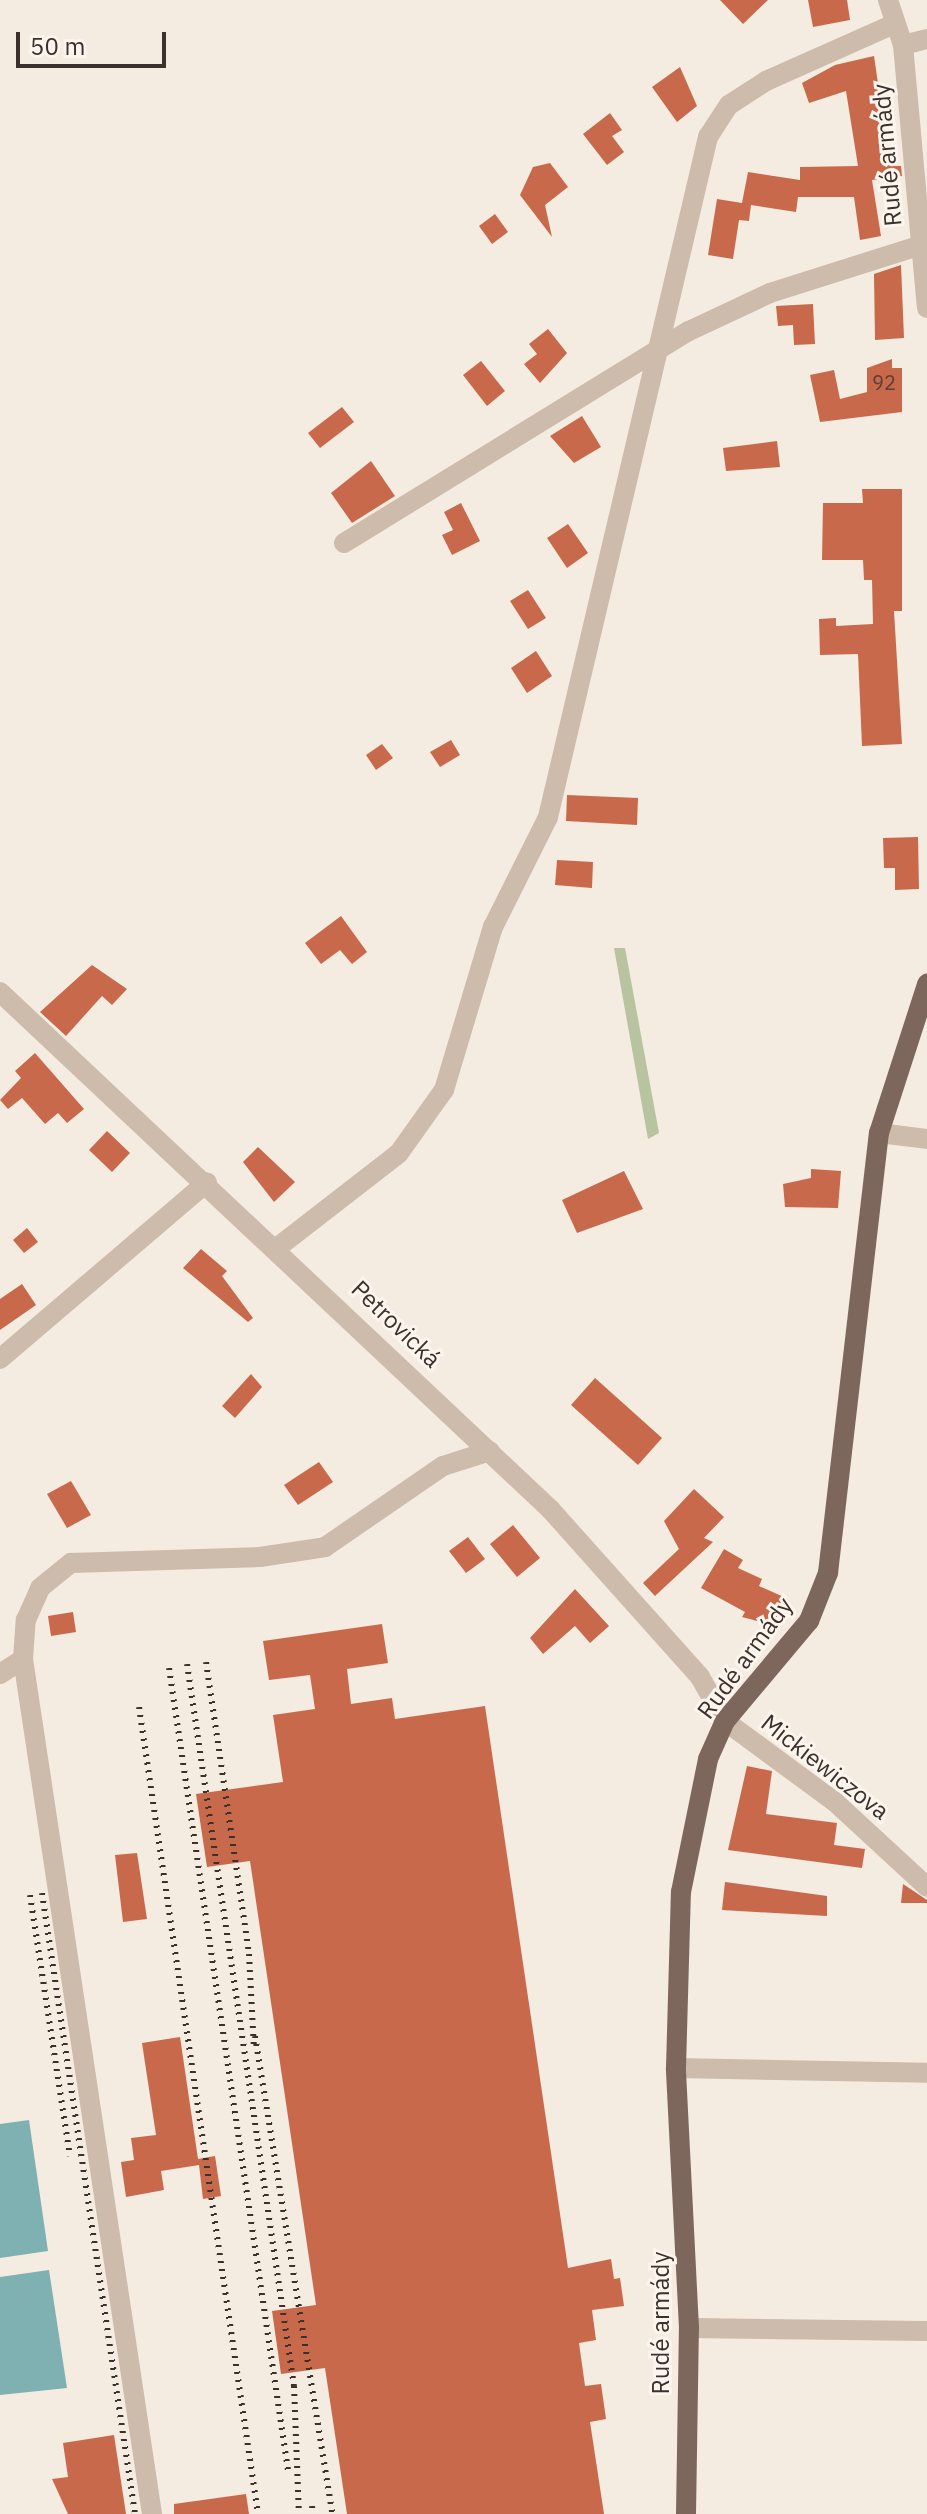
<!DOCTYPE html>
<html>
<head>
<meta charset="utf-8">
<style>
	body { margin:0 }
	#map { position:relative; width:927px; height:2514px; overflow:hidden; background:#f4ebe1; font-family:"IBM Plex Sans",sans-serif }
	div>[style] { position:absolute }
	.green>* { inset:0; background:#b8c4a0 }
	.water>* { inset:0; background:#7fb0b2 }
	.building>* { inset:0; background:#c8694b }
	.minor>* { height:20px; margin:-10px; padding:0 10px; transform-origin:10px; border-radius:10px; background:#cdbbac }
	.major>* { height:20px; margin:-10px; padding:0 10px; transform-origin:10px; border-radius:10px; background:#7d675c }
	.rail>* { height:6px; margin-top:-3px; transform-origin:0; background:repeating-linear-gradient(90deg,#3b302b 0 2px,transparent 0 8px) }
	span { translate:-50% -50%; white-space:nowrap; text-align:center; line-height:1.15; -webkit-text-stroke:6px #fbf5ee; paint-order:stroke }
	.number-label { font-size:20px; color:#5e3e33 }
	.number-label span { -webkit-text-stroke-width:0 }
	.street-label { font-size:24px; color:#3b302b }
	.scale { position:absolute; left:16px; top:32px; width:150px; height:36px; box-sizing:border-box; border:4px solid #3b302b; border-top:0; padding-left:10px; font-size:24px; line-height:28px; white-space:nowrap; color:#3b302b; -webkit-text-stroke:6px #fbf5ee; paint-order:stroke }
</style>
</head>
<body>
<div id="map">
	<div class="green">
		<i style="clip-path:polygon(614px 948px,625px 948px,659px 1133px,648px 1139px)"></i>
	</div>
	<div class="water">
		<i style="clip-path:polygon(29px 2120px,48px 2251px,0 2258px,0 2124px)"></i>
		<i style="clip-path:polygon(49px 2270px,67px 2388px,0 2395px,0 2277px)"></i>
	</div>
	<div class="building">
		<i style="clip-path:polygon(720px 0,768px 0,743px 24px)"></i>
		<i style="clip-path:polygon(808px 0,847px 0,850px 20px,813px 27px)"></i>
		<i style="clip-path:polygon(874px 56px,890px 166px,901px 166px,902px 176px,872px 180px,881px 236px,860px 240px,854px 197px,798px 197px,796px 212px,751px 205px,749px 221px,739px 220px,733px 259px,708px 255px,717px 199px,742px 203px,748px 172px,800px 180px,800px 167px,858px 166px,846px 91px,809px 103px,802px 83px,835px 65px)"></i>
		<i style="clip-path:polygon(680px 67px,697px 106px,677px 122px,652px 87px)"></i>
		<i style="clip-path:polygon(610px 113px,622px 130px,612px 136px,624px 152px,607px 165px,583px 134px)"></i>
		<i style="clip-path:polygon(550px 163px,568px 187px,545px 205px,552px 237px,520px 195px,533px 167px)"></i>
		<i style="clip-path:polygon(495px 214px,508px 232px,492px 244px,479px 226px)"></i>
		<i style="clip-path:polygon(901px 265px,904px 338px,875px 340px,874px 274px)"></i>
		<i style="clip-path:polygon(813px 304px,815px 344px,794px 345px,793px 325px,778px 326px,776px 306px)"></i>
		<i style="clip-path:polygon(548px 329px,567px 353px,540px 383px,524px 364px,537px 354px,529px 344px)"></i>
		<i style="clip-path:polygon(892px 359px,892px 368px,902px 368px,902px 412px,820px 422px,810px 375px,834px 370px,840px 399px,867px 392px,867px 368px)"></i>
		<i style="clip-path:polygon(481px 361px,505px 391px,487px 406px,463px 375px)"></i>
		<i style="clip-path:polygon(342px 407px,354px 422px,320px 448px,308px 433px)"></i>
		<i style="clip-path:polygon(582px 416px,601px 447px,574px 463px,550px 436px)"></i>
		<i style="clip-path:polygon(777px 441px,780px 467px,726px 471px,723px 448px)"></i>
		<i style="clip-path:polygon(371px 461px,395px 496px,352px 523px,331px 493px)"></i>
		<i style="clip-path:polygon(862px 489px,902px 489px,902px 611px,894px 611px,902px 744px,862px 746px,858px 654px,820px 655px,819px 619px,836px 618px,836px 626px,873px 624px,872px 580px,864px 580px,863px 560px,822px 560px,823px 503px,863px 503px)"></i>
		<i style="clip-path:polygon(461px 503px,480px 541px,452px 555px,442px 535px,453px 530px,444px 512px)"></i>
		<i style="clip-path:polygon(568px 524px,588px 553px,567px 568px,547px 538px)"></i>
		<i style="clip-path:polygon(528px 590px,546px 618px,528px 629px,510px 601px)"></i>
		<i style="clip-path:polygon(536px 651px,552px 676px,527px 693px,511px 668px)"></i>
		<i style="clip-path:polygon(451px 740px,460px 755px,440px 767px,430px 752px)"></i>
		<i style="clip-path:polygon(382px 744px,393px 758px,376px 770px,366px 755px)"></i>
		<i style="clip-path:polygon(567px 795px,638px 798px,637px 825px,566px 821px)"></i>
		<i style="clip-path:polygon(918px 837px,919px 889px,895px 890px,895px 868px,884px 868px,883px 838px)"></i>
		<i style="clip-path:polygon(557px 860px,593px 862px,592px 888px,555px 885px)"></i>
		<i style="clip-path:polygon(341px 916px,367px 952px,352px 964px,340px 950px,321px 964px,305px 943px)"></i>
		<i style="clip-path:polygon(92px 965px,127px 989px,112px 1005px,102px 996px,66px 1036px,40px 1012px)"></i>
		<i style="clip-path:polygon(35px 1053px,84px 1109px,67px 1123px,58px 1113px,45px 1124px,22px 1098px,8px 1109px,0 1100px,21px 1078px,15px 1071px)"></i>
		<i style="clip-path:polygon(107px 1131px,130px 1153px,112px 1172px,89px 1150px)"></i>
		<i style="clip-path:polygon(258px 1147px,295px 1182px,274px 1202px,243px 1162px)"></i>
		<i style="clip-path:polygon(811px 1169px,841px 1171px,838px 1208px,785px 1207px,783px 1184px,811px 1178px)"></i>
		<i style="clip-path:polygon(624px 1171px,643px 1209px,577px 1233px,562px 1200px)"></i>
		<i style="clip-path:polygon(27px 1228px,38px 1242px,24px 1253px,13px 1240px)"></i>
		<i style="clip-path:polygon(201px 1249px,227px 1271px,222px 1276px,253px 1318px,248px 1322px,183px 1268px)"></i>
		<i style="clip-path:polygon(22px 1284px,36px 1305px,0 1330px,0 1299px)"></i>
		<i style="clip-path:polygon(251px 1374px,262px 1387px,235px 1418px,222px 1406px)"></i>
		<i style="clip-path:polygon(595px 1378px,662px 1438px,638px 1465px,571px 1405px)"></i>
		<i style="clip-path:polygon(319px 1462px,333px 1482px,298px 1505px,284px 1485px)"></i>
		<i style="clip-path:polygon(71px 1481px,91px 1515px,67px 1528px,47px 1494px)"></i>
		<i style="clip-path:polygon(694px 1489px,724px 1517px,704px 1538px,713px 1542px,655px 1596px,643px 1583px,679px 1549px,664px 1521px)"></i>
		<i style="clip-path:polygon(513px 1525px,540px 1558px,517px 1577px,490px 1544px)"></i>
		<i style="clip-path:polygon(468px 1537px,485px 1559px,466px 1573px,449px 1551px)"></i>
		<i style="clip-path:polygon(724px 1549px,743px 1560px,738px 1568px,762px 1579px,759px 1586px,786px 1598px,773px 1625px,742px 1617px,745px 1612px,701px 1588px)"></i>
		<i style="clip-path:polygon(575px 1589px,609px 1626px,590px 1643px,575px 1626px,543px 1654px,530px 1638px)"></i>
		<i style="clip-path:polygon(73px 1612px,76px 1632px,51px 1636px,48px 1616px)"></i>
		<i style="clip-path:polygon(382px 1624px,388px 1663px,347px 1669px,351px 1704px,392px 1698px,395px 1719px,485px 1706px,568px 2268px,611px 2259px,614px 2279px,620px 2278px,624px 2306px,592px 2310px,596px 2340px,579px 2343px,585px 2386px,601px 2384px,606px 2419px,590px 2422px,604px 2514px,347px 2514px,325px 2368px,281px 2374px,272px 2311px,316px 2305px,250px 1861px,207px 1867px,196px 1794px,283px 1782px,273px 1715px,315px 1709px,310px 1675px,269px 1680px,263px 1641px)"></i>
		<i style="clip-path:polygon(747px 1766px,772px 1771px,766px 1814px,837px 1823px,834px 1845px,865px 1849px,862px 1868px,728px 1850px)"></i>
		<i style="clip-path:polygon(137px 1853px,147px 1919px,123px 1922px,115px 1855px)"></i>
		<i style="clip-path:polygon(725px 1882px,827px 1896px,827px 1916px,722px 1910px)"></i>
		<i style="clip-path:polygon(903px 1884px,927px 1900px,927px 1903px,901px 1903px)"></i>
		<i style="clip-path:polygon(180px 2037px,198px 2159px,215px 2156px,221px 2196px,203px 2199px,199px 2165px,161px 2171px,164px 2190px,126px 2197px,121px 2162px,134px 2160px,131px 2138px,156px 2135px,142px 2043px)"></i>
		<i style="clip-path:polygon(114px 2435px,126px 2514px,68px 2514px,52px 2479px,68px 2477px,63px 2443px)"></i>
		<i style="clip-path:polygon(246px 2494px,249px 2514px,174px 2514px,174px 2504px)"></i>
	</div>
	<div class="minor">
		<i style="left:888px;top:0;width:47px;rotate:71.6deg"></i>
		<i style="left:903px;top:45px;width:264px;rotate:84.8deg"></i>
		<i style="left:903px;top:45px;width:25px;rotate:-14deg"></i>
		<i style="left:344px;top:543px;width:405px;rotate:-31.6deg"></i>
		<i style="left:689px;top:331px;width:89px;rotate:-25.1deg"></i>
		<i style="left:770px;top:293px;width:158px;rotate:-17.6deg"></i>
		<i style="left:0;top:992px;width:755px;rotate:43.23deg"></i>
		<i style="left:550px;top:1509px;width:225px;rotate:48.2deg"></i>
		<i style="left:700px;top:1677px;width:51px;rotate:60.4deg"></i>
		<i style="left:725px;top:1721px;width:137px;rotate:36.4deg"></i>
		<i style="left:835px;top:1802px;width:125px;rotate:42.7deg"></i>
		<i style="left:879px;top:1133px;width:48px;rotate:7.1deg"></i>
		<i style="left:278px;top:1247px;width:153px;rotate:-37.8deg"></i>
		<i style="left:399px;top:1153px;width:77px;rotate:-54.5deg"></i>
		<i style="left:444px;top:1090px;width:170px;rotate:-73.3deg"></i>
		<i style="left:493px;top:927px;width:123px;rotate:-63.4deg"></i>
		<i style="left:548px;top:817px;width:699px;rotate:-76.76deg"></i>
		<i style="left:708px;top:137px;width:38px;rotate:-57deg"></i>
		<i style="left:729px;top:105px;width:44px;rotate:-33deg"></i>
		<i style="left:766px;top:81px;width:138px;rotate:-24deg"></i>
		<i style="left:0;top:1359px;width:272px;rotate:-40.5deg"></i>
		<i style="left:0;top:1674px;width:27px;rotate:-33deg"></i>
		<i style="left:676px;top:2068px;width:251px;rotate:1.1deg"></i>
		<i style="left:689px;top:2328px;width:238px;rotate:0.7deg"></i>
		<i style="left:152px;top:2514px;width:865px;rotate:-98.58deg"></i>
		<i style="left:23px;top:1659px;width:39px;rotate:-86deg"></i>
		<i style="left:26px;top:1620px;width:35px;rotate:-66deg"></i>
		<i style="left:40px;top:1588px;width:40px;rotate:-39deg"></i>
		<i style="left:71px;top:1563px;width:189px;rotate:-1.8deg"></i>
		<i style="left:260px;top:1557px;width:66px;rotate:-8.7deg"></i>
		<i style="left:325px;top:1547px;width:143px;rotate:-34.5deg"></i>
		<i style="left:443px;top:1466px;width:49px;rotate:-17.7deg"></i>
	</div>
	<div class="major">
		<i style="left:686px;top:2514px;width:186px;rotate:-89.1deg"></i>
		<i style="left:689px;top:2328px;width:260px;rotate:-92.9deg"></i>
		<i style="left:676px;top:2068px;width:176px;rotate:-88.4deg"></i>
		<i style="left:681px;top:1892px;width:136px;rotate:-78.5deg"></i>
		<i style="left:708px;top:1759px;width:42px;rotate:-65.9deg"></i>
		<i style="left:725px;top:1721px;width:131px;rotate:-50deg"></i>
		<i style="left:809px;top:1621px;width:52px;rotate:-68.4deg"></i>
		<i style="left:828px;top:1573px;width:443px;rotate:-83.4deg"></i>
		<i style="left:879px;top:1133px;width:157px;rotate:-72.1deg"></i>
	</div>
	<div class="rail">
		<i style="left:206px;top:1662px;width:295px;rotate:81.6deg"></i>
		<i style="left:249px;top:1954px;width:94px;rotate:87deg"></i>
		<i style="left:187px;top:1664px;width:730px;rotate:81.57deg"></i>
		<i style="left:294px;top:2386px;width:128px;rotate:87.8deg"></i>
		<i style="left:169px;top:1668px;width:811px;rotate:81.56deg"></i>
		<i style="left:139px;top:1707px;width:816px;rotate:81.61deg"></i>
		<i style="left:42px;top:1893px;width:628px;rotate:81.48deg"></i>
		<i style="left:30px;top:1895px;width:264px;rotate:81.3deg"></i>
		<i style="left:255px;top:2036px;width:484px;rotate:80.8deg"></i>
		<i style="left:312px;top:2506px;width:8px;rotate:83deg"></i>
	</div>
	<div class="number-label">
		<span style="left:884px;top:382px">92</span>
	</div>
	<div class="street-label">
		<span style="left:887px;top:155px;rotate:-95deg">Rudé armády</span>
		<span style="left:396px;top:1324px;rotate:44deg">Petrovická</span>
		<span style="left:745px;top:1658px;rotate:-54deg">Rudé armády</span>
		<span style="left:825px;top:1767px;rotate:38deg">Mickiewiczova</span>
		<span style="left:661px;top:2323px;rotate:-90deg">Rudé armády</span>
	</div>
	<div class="scale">50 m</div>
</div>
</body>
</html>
